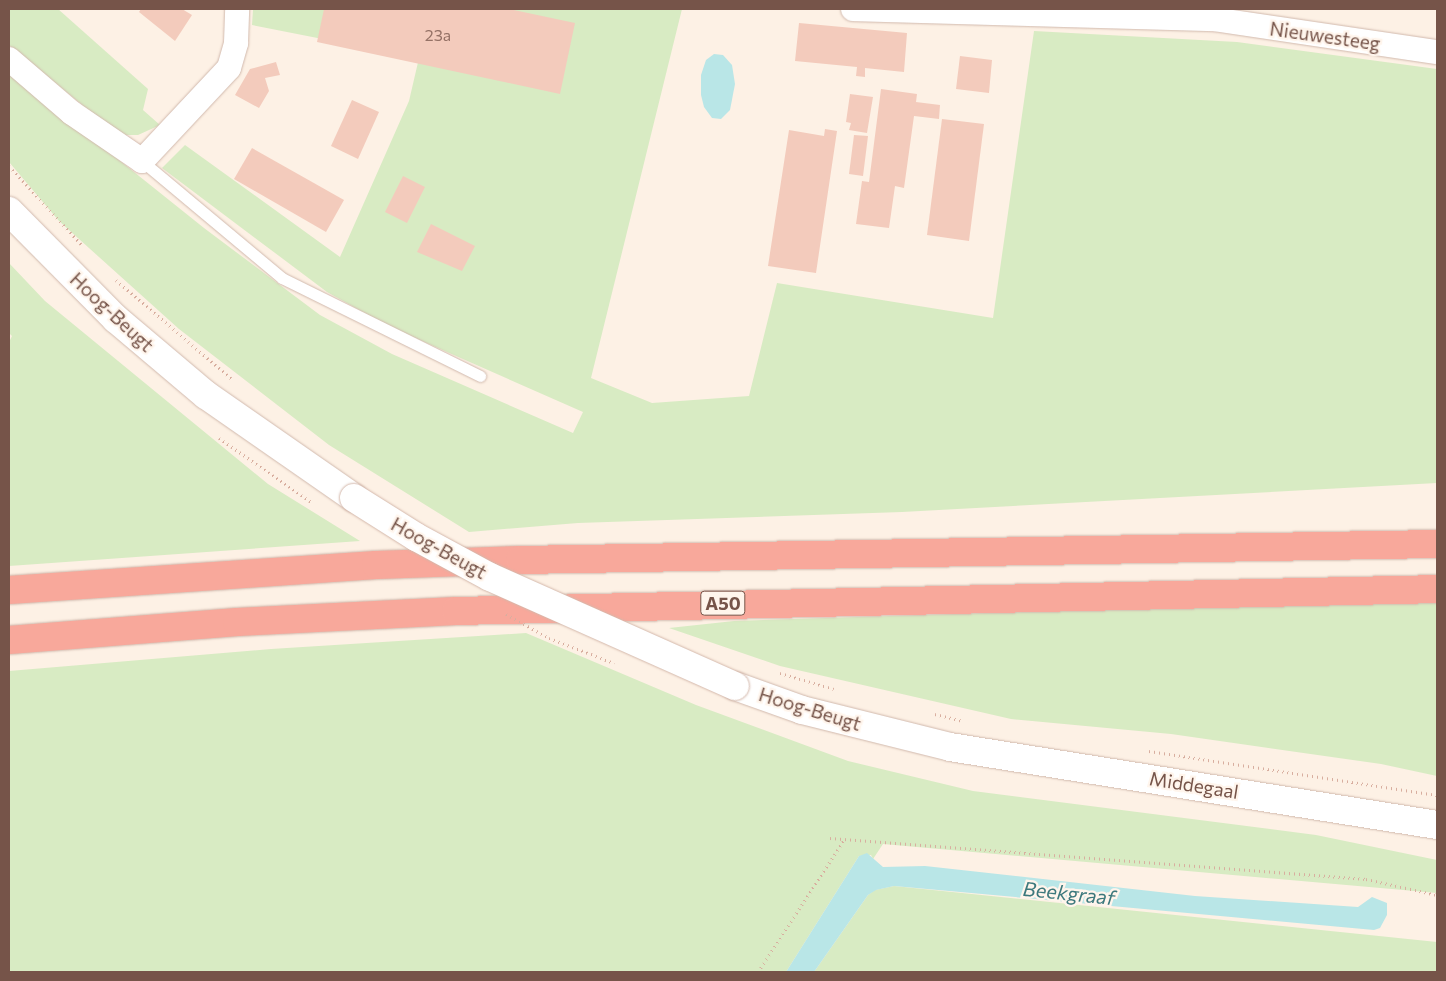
<!DOCTYPE html>
<html>
<head>
<meta charset="utf-8">
<style>
	body { margin:0 }
	#map { position:relative; width:1446px; height:981px; overflow:hidden; background:#fdf1e5; font-family:Commissioner,sans-serif }
	div>[style] { position:absolute }
	.green>* { inset:0; background:#d8ebc3 }
	.water>* { inset:0; background:#b9e6e7 }
	.building>* { inset:0; background:#f3cbbc }
	.path>* { height:3px; margin-top:-1.5px; transform-origin:0; background:repeating-linear-gradient(90deg,#d8ae9f 0 1px,transparent 0 5px) }
	.roads { filter:drop-shadow(0 0 1px #d1b9ad) drop-shadow(0 0 1px #d1b9ad) }
	.lane>* { height:11px; margin:-5.5px; padding:0 5.5px; transform-origin:5.5px; border-radius:5.5px; background:#fff }
	.street>* { height:24px; margin:-12px; padding:0 12px; transform-origin:12px; border-radius:12px; background:#fff }
	.secondary>* { height:28px; margin:-14px; padding:0 14px; transform-origin:14px; border-radius:14px; background:#fff }
	.highway>* { height:28px; margin:-14px; padding:0 14px; transform-origin:14px; border-radius:14px; background:#f8a89b }
	.path-bridge>* { height:3px; margin-top:-1.5px; transform-origin:0; background:repeating-linear-gradient(90deg,#d8ae9f 0 1px,transparent 0 5px) }
	.bridges { filter:drop-shadow(0 0 1px #d4b8ab) drop-shadow(0 0 1px #d4b8ab) }
	.secondary-bridge>* { height:28px; margin:-14px; padding:0 14px; transform-origin:14px; border-radius:14px; background:#fff }
	span { translate:-50% -50%; white-space:nowrap; text-align:center; line-height:1.15; -webkit-text-stroke:4.5px #fff5ec; paint-order:stroke }
	.number-label { font-size:16px; color:#957266 }
	.number-label span { -webkit-text-stroke-width:0 }
	.shield-label span { padding:1px 4px; background:#fff5ec; border:1px solid; border-radius:4px; -webkit-text-stroke-width:0 }
	.shield-label { font-size:18px; color:#765449; font-weight:700 }
	.street-label { font-size:19px; color:#765449 }
	.water-label { font-size:20px; color:#3c787c; font-style:italic }
	.frame { position:absolute; inset:0; border:10px solid #765449; pointer-events:none }
</style>
</head>
<body>
<div id="map">
	<div class="green">
		<i style="clip-path:polygon(9px 9px,58px 9px,148px 89px,143px 110px,160px 125px,138px 135px,119px 135px,9px 45px)"></i>
		<i style="clip-path:polygon(253px 9px,682px 9px,591px 378px,652px 403px,749px 396px,777px 283px,993px 318px,1034px 31px,1237px 42px,1437px 69px,1437px 483px,902px 512px,578px 523px,469px 532px,329px 445px,179px 329px,59px 221px,9px 162px,9px 72px,204px 228px,320px 315px,392px 354px,573px 433px,583px 412px,388px 326px,327px 292px,162px 168px,185px 145px,340px 257px,409px 101px,419px 58px,252px 25px)"></i>
		<i style="clip-path:polygon(9px 263px,45px 301px,268px 484px,360px 541px,9px 566px,9px 342px,12px 336px,9px 333px)"></i>
		<i style="clip-path:polygon(1437px 599px,1437px 776px,1381px 764px,1171px 734px,1011px 719px,780px 666px,669px 628px,734px 621px)"></i>
		<i style="clip-path:polygon(526px 633px,696px 705px,848px 761px,973px 791px,1316px 835px,1437px 860px,1437px 893px,883px 844px,873px 859px,871px 855px,859px 856px,786px 972px,9px 972px,9px 671px,271px 649px)"></i>
		<i style="clip-path:polygon(894px 886px,1437px 942px,1437px 972px,814px 972px,868px 895px,875px 890px)"></i>
	</div>
	<div class="water">
		<i style="clip-path:polygon(714px 54px,723px 55px,732px 65px,735px 84px,730px 110px,721px 119px,712px 118px,704px 107px,701px 95px,701px 75px,706px 60px)"></i>
		<i style="clip-path:polygon(867px 853px,883px 867px,925px 866px,1195px 896px,1358px 907px,1372px 897px,1387px 903px,1387px 915px,1380px 928px,1374px 930px,894px 886px,876px 890px,868px 895px,814px 972px,786px 972px,859px 856px)"></i>
	</div>
	<div class="building">
		<i style="clip-path:polygon(141px 9px,182px 9px,192px 15px,175px 41px,139px 12px)"></i>
		<i style="clip-path:polygon(324px 9px,509px 9px,575px 23px,560px 94px,317px 42px)"></i>
		<i style="clip-path:polygon(799px 23px,907px 33px,904px 72px,865px 68px,865px 77px,856px 76px,857px 67px,795px 61px)"></i>
		<i style="clip-path:polygon(960px 56px,992px 60px,989px 93px,956px 89px)"></i>
		<i style="clip-path:polygon(276px 62px,280px 75px,265px 78px,269px 91px,259px 108px,235px 95px,250px 69px)"></i>
		<i style="clip-path:polygon(881px 89px,917px 94px,916px 102px,940px 105px,939px 119px,914px 116px,904px 188px,895px 186px,889px 228px,856px 224px,862px 181px,869px 182px)"></i>
		<i style="clip-path:polygon(850px 94px,873px 97px,867px 133px,849px 130px,851px 123px,846px 122px)"></i>
		<i style="clip-path:polygon(352px 100px,379px 112px,358px 159px,331px 146px)"></i>
		<i style="clip-path:polygon(942px 119px,984px 124px,969px 241px,927px 235px)"></i>
		<i style="clip-path:polygon(825px 129px,837px 131px,816px 273px,768px 266px,789px 130px,824px 136px)"></i>
		<i style="clip-path:polygon(854px 135px,868px 136px,863px 176px,849px 174px)"></i>
		<i style="clip-path:polygon(252px 148px,344px 200px,326px 232px,234px 179px)"></i>
		<i style="clip-path:polygon(403px 176px,425px 187px,407px 223px,385px 212px)"></i>
		<i style="clip-path:polygon(431px 224px,475px 246px,462px 271px,417px 252px)"></i>
	</div>
	<div class="path">
		<i style="left:9px;top:166px;width:108px;rotate:47.3deg"></i>
		<i style="left:116px;top:280px;width:154px;rotate:40.5deg"></i>
		<i style="left:219px;top:438px;width:114px;rotate:34.7deg"></i>
		<i style="left:780px;top:673px;width:56px;rotate:16.5deg"></i>
		<i style="left:935px;top:714px;width:29px;rotate:14deg"></i>
		<i style="left:1149px;top:751px;width:291px;rotate:8.7deg"></i>
		<i style="left:830px;top:838px;width:538px;rotate:4.37deg"></i>
		<i style="left:1366px;top:879px;width:73px;rotate:12.7deg"></i>
		<i style="left:758px;top:972px;width:158px;rotate:-56.9deg"></i>
	</div>
	<div class="roads">
		<div class="lane">
			<i style="left:142px;top:161px;width:182px;rotate:39.9deg"></i>
			<i style="left:282px;top:278px;width:221px;rotate:26.3deg"></i>
		</div>
		<div class="street">
			<i style="left:853px;top:9px;width:360px;rotate:1.6deg"></i>
			<i style="left:1213px;top:19px;width:226px;rotate:8.4deg"></i>
			<i style="left:9px;top:59px;width:83px;rotate:40.6deg"></i>
			<i style="left:72px;top:113px;width:85px;rotate:34.4deg"></i>
			<i style="left:142px;top:161px;width:127px;rotate:-46.9deg"></i>
			<i style="left:229px;top:68px;width:26px;rotate:-74deg"></i>
			<i style="left:236px;top:43px;width:34px;rotate:-88deg"></i>
		</div>
		<div class="secondary">
			<i style="left:9px;top:211px;width:152px;rotate:45.3deg"></i>
			<i style="left:116px;top:319px;width:118px;rotate:40.2deg"></i>
			<i style="left:206px;top:395px;width:180px;rotate:34.8deg"></i>
			<i style="left:735px;top:686px;width:71px;rotate:19.7deg"></i>
			<i style="left:802px;top:710px;width:153px;rotate:14deg"></i>
			<i style="left:950px;top:747px;width:493px;rotate:9.1deg"></i>
		</div>
		<div class="highway">
			<i style="left:9px;top:590px;width:368px;rotate:-3.9deg"></i>
			<i style="left:376px;top:565px;width:144px;rotate:-2deg"></i>
			<i style="left:520px;top:560px;width:917px;rotate:-1deg"></i>
			<i style="left:9px;top:640px;width:229px;rotate:-4.5deg"></i>
			<i style="left:237px;top:622px;width:219px;rotate:-2.9deg"></i>
			<i style="left:456px;top:611px;width:981px;rotate:-1.28deg"></i>
		</div>
	</div>
	<div class="path-bridge">
		<i style="left:506px;top:614px;width:49px;rotate:29.2deg"></i>
		<i style="left:549px;top:638px;width:70px;rotate:21deg"></i>
	</div>
	<div class="bridges">
		<div class="secondary-bridge">
			<i style="left:354px;top:498px;width:73px;rotate:32.2deg"></i>
			<i style="left:416px;top:537px;width:84px;rotate:28.4deg"></i>
			<i style="left:490px;top:577px;width:268px;rotate:24deg"></i>
		</div>
	</div>
	<div class="number-label">
		<span style="left:438px;top:35px">23a</span>
	</div>
	<div class="shield-label">
		<span style="left:723px;top:603px">A50</span>
	</div>
	<div class="street-label">
		<span style="left:1325px;top:36px;rotate:8deg">Nieuwesteeg</span>
		<span style="left:112px;top:312px;rotate:43deg">Hoog-Beugt</span>
		<span style="left:439px;top:548px;rotate:29deg">Hoog-Beugt</span>
		<span style="left:810px;top:709px;rotate:17deg">Hoog-Beugt</span>
		<span style="left:1194px;top:785px;rotate:9deg">Middegaal</span>
	</div>
	<div class="water-label">
		<span style="left:1069px;top:893px;rotate:6deg">Beekgraaf</span>
	</div>
	<div class="frame"></div>
</div>
</body>
</html>
